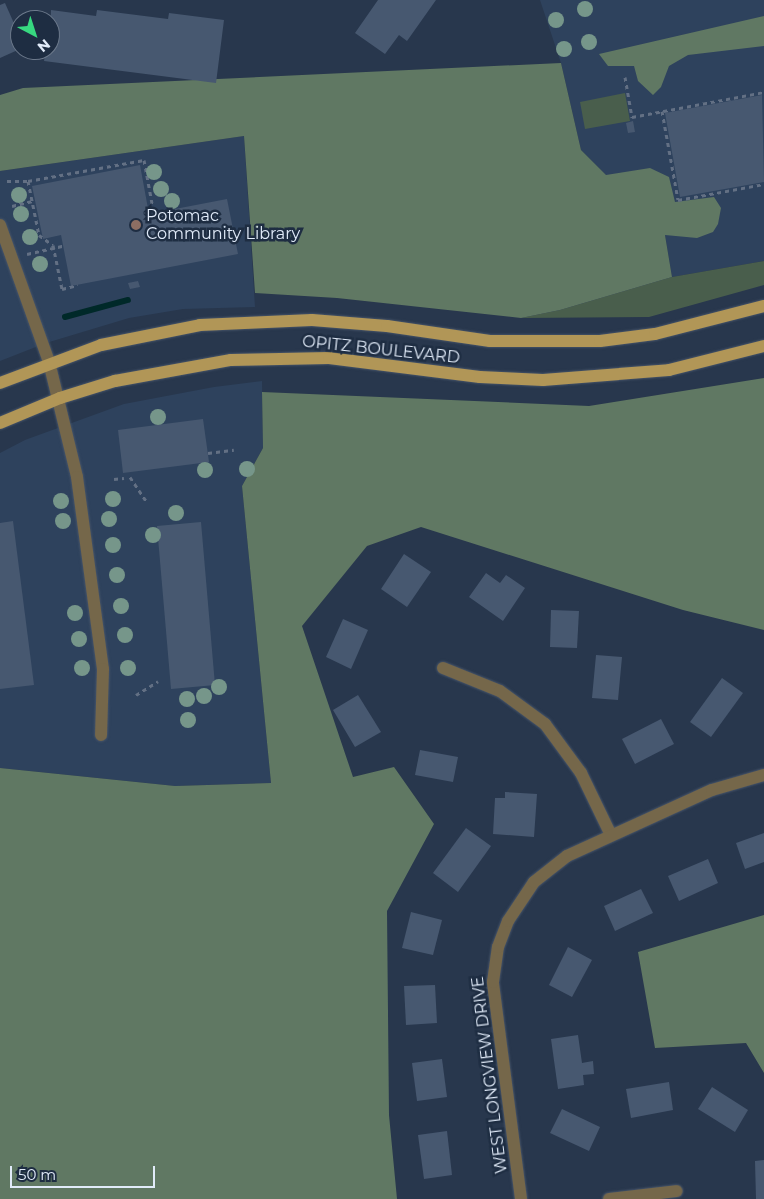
<!DOCTYPE html>
<html>
<head>
<meta charset="utf-8">
<style>
	body { margin:0 }
	#map { position:relative; width:764px; height:1199px; overflow:hidden; background:#28374d; font-family:Montserrat,sans-serif }
	div>[style] { position:absolute }
	.built>* { inset:0; background:#2e425d }
	.green>* { inset:0; background:#495e4c }
	.forest>* { inset:0; background:#607863 }
	.stream>* { height:5.5px; margin:-2.75px; padding:0 2.75px; transform-origin:2.75px; border-radius:2.75px; background:#002929 }
	.building>* { inset:0; background:#475870 }
	.path>* { height:3px; margin-top:-1.5px; transform-origin:0; background:repeating-linear-gradient(90deg,#637084 0 4px,transparent 0 8px) }
	.roads { filter:drop-shadow(0 0 1px #465469) drop-shadow(0 0 1px #465469) }
	.minor>* { height:12px; margin:-6px; padding:0 6px; transform-origin:6px; border-radius:6px; background:#75674a }
	.major>* { height:12px; margin:-6px; padding:0 6px; transform-origin:6px; border-radius:6px; background:#b19657 }
	.trees>* { width:16px; height:16px; margin:-8px; border-radius:50%; background:#76968a }
	.dots>* { width:14px; height:14px; translate:-50% -50%; box-sizing:border-box; border:2px solid #1e2d42; border-radius:50% }
	span { translate:-50% -50%; white-space:nowrap; text-align:center; line-height:1.15; -webkit-text-stroke:5px #1e2d42; paint-order:stroke }
	.poi-label { font-size:16px; color:#e1ebf9 }
	.left { translate:0 -50%; text-align:left }
	.street-label { font-size:16px; color:#e1ebf9 }
	.north { position:absolute; left:10px; top:10px; width:50px; height:50px; box-sizing:border-box; background:#1e2d42; border:1px solid #6c798b; border-radius:50%; rotate:140deg; font-size:14px; font-weight:700; line-height:20px; text-align:center; color:#e1ebf9 }
	.north::after { content:''; display:block; margin:auto; width:18px; height:22px; background:#37d880; clip-path:polygon(50% 0,100% 100%,50% 72%,0 100%) }
	.scale { position:absolute; left:10px; top:1166px; width:145px; height:22px; box-sizing:border-box; border:2px solid #e1ebf9; border-top:0; padding-left:6px; font-size:15px; line-height:18px; white-space:nowrap; color:#e1ebf9; -webkit-text-stroke:4px #1e2d42; paint-order:stroke }
</style>
</head>
<body>
<div id="map">
	<div class="built">
		<i style="clip-path:polygon(540px 0,764px 0,764px 261px,672px 277px,665px 235px,581px 150px,561px 63px)"></i>
		<i style="clip-path:polygon(244px 136px,255px 307px,183px 309px,129px 318px,46px 343px,0 361px,0 171px)"></i>
		<i style="clip-path:polygon(262px 381px,263px 448px,242px 486px,271px 783px,175px 786px,0 768px,0 453px,25px 440px,124px 404px,214px 387px)"></i>
	</div>
	<div class="green">
		<i style="clip-path:polygon(625px 93px,630px 121px,585px 129px,580px 102px)"></i>
		<i style="clip-path:polygon(764px 261px,764px 285px,649px 317px,521px 318px,560px 310px,672px 277px)"></i>
	</div>
	<div class="forest">
		<i style="clip-path:polygon(764px 16px,764px 46px,688px 55px,669px 66px,661px 87px,653px 95px,638px 81px,634px 66px,608px 66px,599px 54px)"></i>
		<i style="clip-path:polygon(561px 63px,581px 150px,606px 175px,650px 168px,669px 177px,675px 202px,714px 197px,721px 208px,718px 224px,713px 232px,697px 238px,665px 235px,672px 277px,560px 310px,521px 318px,337px 298px,255px 293px,244px 136px,0 171px,0 95px,23px 88px)"></i>
		<i style="clip-path:polygon(764px 378px,764px 630px,683px 610px,421px 527px,367px 546px,302px 626px,353px 777px,394px 767px,434px 824px,387px 911px,389px 1115px,397px 1199px,0 1199px,0 768px,175px 786px,271px 783px,242px 486px,263px 448px,262px 392px,589px 406px)"></i>
		<i style="clip-path:polygon(764px 915px,764px 1073px,746px 1043px,655px 1048px,638px 952px)"></i>
	</div>
	<div class="stream">
		<i style="left:65px;top:317px;width:65px;rotate:-15.1deg"></i>
	</div>
	<div class="building">
		<i style="clip-path:polygon(378px 0,436px 0,407px 41px,399px 35px,385px 54px,355px 33px)"></i>
		<i style="clip-path:polygon(5px 3px,20px 37px,20px 49px,0 58px,0 5px)"></i>
		<i style="clip-path:polygon(51px 10px,96px 16px,97px 10px,168px 19px,169px 13px,224px 20px,216px 83px,44px 61px,46px 50px,50px 50px)"></i>
		<i style="clip-path:polygon(762px 95px,764px 182px,680px 197px,665px 113px)"></i>
		<i style="clip-path:polygon(633px 121px,635px 132px,628px 133px,626px 123px)"></i>
		<i style="clip-path:polygon(140px 165px,149px 214px,227px 199px,238px 254px,71px 286px,61px 235px,43px 239px,32px 186px)"></i>
		<i style="clip-path:polygon(138px 281px,140px 287px,130px 289px,128px 283px)"></i>
		<i style="clip-path:polygon(203px 419px,209px 462px,123px 473px,118px 430px)"></i>
		<i style="clip-path:polygon(13px 521px,34px 685px,0 689px,0 523px)"></i>
		<i style="clip-path:polygon(201px 522px,215px 685px,171px 689px,157px 526px)"></i>
		<i style="clip-path:polygon(404px 554px,431px 572px,407px 607px,381px 589px)"></i>
		<i style="clip-path:polygon(486px 573px,500px 583px,506px 575px,525px 588px,503px 621px,469px 597px)"></i>
		<i style="clip-path:polygon(551px 610px,579px 611px,577px 648px,550px 647px)"></i>
		<i style="clip-path:polygon(343px 619px,368px 630px,351px 669px,326px 657px)"></i>
		<i style="clip-path:polygon(596px 655px,622px 657px,618px 700px,592px 698px)"></i>
		<i style="clip-path:polygon(722px 678px,743px 693px,711px 737px,690px 722px)"></i>
		<i style="clip-path:polygon(358px 695px,381px 732px,355px 747px,333px 710px)"></i>
		<i style="clip-path:polygon(661px 719px,674px 744px,635px 764px,622px 739px)"></i>
		<i style="clip-path:polygon(420px 750px,458px 757px,453px 782px,415px 775px)"></i>
		<i style="clip-path:polygon(505px 792px,537px 794px,534px 837px,493px 834px,495px 798px,505px 798px)"></i>
		<i style="clip-path:polygon(466px 828px,491px 846px,458px 892px,433px 873px)"></i>
		<i style="clip-path:polygon(764px 833px,764px 862px,745px 869px,736px 843px)"></i>
		<i style="clip-path:polygon(708px 859px,718px 883px,679px 901px,668px 876px)"></i>
		<i style="clip-path:polygon(641px 889px,653px 913px,615px 931px,604px 906px)"></i>
		<i style="clip-path:polygon(411px 912px,442px 920px,433px 955px,402px 948px)"></i>
		<i style="clip-path:polygon(568px 947px,592px 960px,572px 997px,549px 985px)"></i>
		<i style="clip-path:polygon(435px 985px,437px 1023px,406px 1025px,404px 986px)"></i>
		<i style="clip-path:polygon(578px 1035px,582px 1063px,593px 1061px,594px 1074px,583px 1075px,584px 1085px,558px 1089px,551px 1039px)"></i>
		<i style="clip-path:polygon(442px 1059px,447px 1097px,417px 1101px,412px 1063px)"></i>
		<i style="clip-path:polygon(669px 1082px,673px 1110px,631px 1118px,626px 1089px)"></i>
		<i style="clip-path:polygon(712px 1087px,748px 1110px,735px 1132px,698px 1109px)"></i>
		<i style="clip-path:polygon(562px 1109px,600px 1127px,589px 1151px,550px 1133px)"></i>
		<i style="clip-path:polygon(447px 1131px,452px 1175px,424px 1179px,418px 1135px)"></i>
		<i style="clip-path:polygon(764px 1160px,764px 1199px,756px 1199px,755px 1161px)"></i>
	</div>
	<div class="path">
		<i style="left:625px;top:77px;width:41px;rotate:80.1deg"></i>
		<i style="left:632px;top:117px;width:134px;rotate:-10.7deg"></i>
		<i style="left:662px;top:111px;width:90px;rotate:79.8deg"></i>
		<i style="left:678px;top:200px;width:87px;rotate:-10.5deg"></i>
		<i style="left:7px;top:181px;width:21px"></i>
		<i style="left:28px;top:181px;width:118px;rotate:-10.3deg"></i>
		<i style="left:144px;top:160px;width:55px;rotate:79.5deg"></i>
		<i style="left:28px;top:181px;width:55px;rotate:78.5deg"></i>
		<i style="left:39px;top:235px;width:17px;rotate:36deg"></i>
		<i style="left:53px;top:245px;width:45px;rotate:78.4deg"></i>
		<i style="left:62px;top:289px;width:16px;rotate:-14deg"></i>
		<i style="left:12px;top:206px;width:21px;rotate:-14deg"></i>
		<i style="left:27px;top:254px;width:37px;rotate:-13deg"></i>
		<i style="left:208px;top:453px;width:26px;rotate:-7deg"></i>
		<i style="left:130px;top:477px;width:30px;rotate:56deg"></i>
		<i style="left:114px;top:479px;width:10px;rotate:-6deg"></i>
		<i style="left:136px;top:695px;width:26px;rotate:-32deg"></i>
	</div>
	<div class="roads">
		<div class="minor">
			<i style="left:0;top:225px;width:145px;rotate:70.3deg"></i>
			<i style="left:49px;top:362px;width:118px;rotate:76.3deg"></i>
			<i style="left:77px;top:477px;width:194px;rotate:82.3deg"></i>
			<i style="left:103px;top:669px;width:66px;rotate:91.7deg"></i>
			<i style="left:443px;top:668px;width:61px;rotate:22deg"></i>
			<i style="left:500px;top:691px;width:56px;rotate:36.3deg"></i>
			<i style="left:545px;top:724px;width:61px;rotate:53.7deg"></i>
			<i style="left:581px;top:773px;width:69px;rotate:64.2deg"></i>
			<i style="left:521px;top:1199px;width:219px;rotate:-97.4deg"></i>
			<i style="left:493px;top:982px;width:35px;rotate:-82deg"></i>
			<i style="left:498px;top:947px;width:28px;rotate:-69deg"></i>
			<i style="left:508px;top:921px;width:47px;rotate:-56.3deg"></i>
			<i style="left:534px;top:882px;width:42px;rotate:-38.2deg"></i>
			<i style="left:567px;top:856px;width:159px;rotate:-24.5deg"></i>
			<i style="left:712px;top:790px;width:54px;rotate:-16.1deg"></i>
			<i style="left:609px;top:1199px;width:68px;rotate:-6.7deg"></i>
		</div>
		<div class="major">
			<i style="left:0;top:383px;width:108px;rotate:-20.6deg"></i>
			<i style="left:101px;top:345px;width:101px;rotate:-11.4deg"></i>
			<i style="left:200px;top:325px;width:112px;rotate:-2.6deg"></i>
			<i style="left:312px;top:320px;width:75px;rotate:4.6deg"></i>
			<i style="left:387px;top:326px;width:104px;rotate:8.3deg"></i>
			<i style="left:490px;top:341px;width:110px"></i>
			<i style="left:600px;top:341px;width:55px;rotate:-7.3deg"></i>
			<i style="left:655px;top:334px;width:113px;rotate:-14.4deg"></i>
			<i style="left:0;top:423px;width:65px;rotate:-22.6deg"></i>
			<i style="left:60px;top:398px;width:58px;rotate:-17.2deg"></i>
			<i style="left:115px;top:381px;width:118px;rotate:-10.3deg"></i>
			<i style="left:231px;top:360px;width:98px;rotate:-1.2deg"></i>
			<i style="left:329px;top:358px;width:152px;rotate:7.2deg"></i>
			<i style="left:480px;top:377px;width:63px;rotate:2.7deg"></i>
			<i style="left:543px;top:380px;width:126px;rotate:-4.5deg"></i>
			<i style="left:669px;top:370px;width:98px;rotate:-14.2deg"></i>
		</div>
	</div>
	<div class="trees">
		<i style="left:585px;top:9px"></i>
		<i style="left:556px;top:20px"></i>
		<i style="left:589px;top:42px"></i>
		<i style="left:564px;top:49px"></i>
		<i style="left:154px;top:172px"></i>
		<i style="left:161px;top:189px"></i>
		<i style="left:19px;top:195px"></i>
		<i style="left:172px;top:201px"></i>
		<i style="left:21px;top:214px"></i>
		<i style="left:30px;top:237px"></i>
		<i style="left:40px;top:264px"></i>
		<i style="left:158px;top:417px"></i>
		<i style="left:247px;top:469px"></i>
		<i style="left:205px;top:470px"></i>
		<i style="left:113px;top:499px"></i>
		<i style="left:61px;top:501px"></i>
		<i style="left:176px;top:513px"></i>
		<i style="left:109px;top:519px"></i>
		<i style="left:63px;top:521px"></i>
		<i style="left:153px;top:535px"></i>
		<i style="left:113px;top:545px"></i>
		<i style="left:117px;top:575px"></i>
		<i style="left:121px;top:606px"></i>
		<i style="left:75px;top:613px"></i>
		<i style="left:125px;top:635px"></i>
		<i style="left:79px;top:639px"></i>
		<i style="left:82px;top:668px"></i>
		<i style="left:128px;top:668px"></i>
		<i style="left:219px;top:687px"></i>
		<i style="left:204px;top:696px"></i>
		<i style="left:187px;top:699px"></i>
		<i style="left:188px;top:720px"></i>
	</div>
	<div class="dots">
		<i style="left:136px;top:225px;background:#8d6e63"></i>
	</div>
	<div class="poi-label">
		<span class="left" style="left:146px;top:225px">Potomac<br>Community Library</span>
	</div>
	<div class="street-label">
		<span style="left:381px;top:350px;rotate:6deg">OPITZ BOULEVARD</span>
		<span style="left:490px;top:1075px;rotate:-97deg">WEST LONGVIEW DRIVE</span>
	</div>
	<div class="north">N</div>
	<div class="scale">50 m</div>
</div>
</body>
</html>
